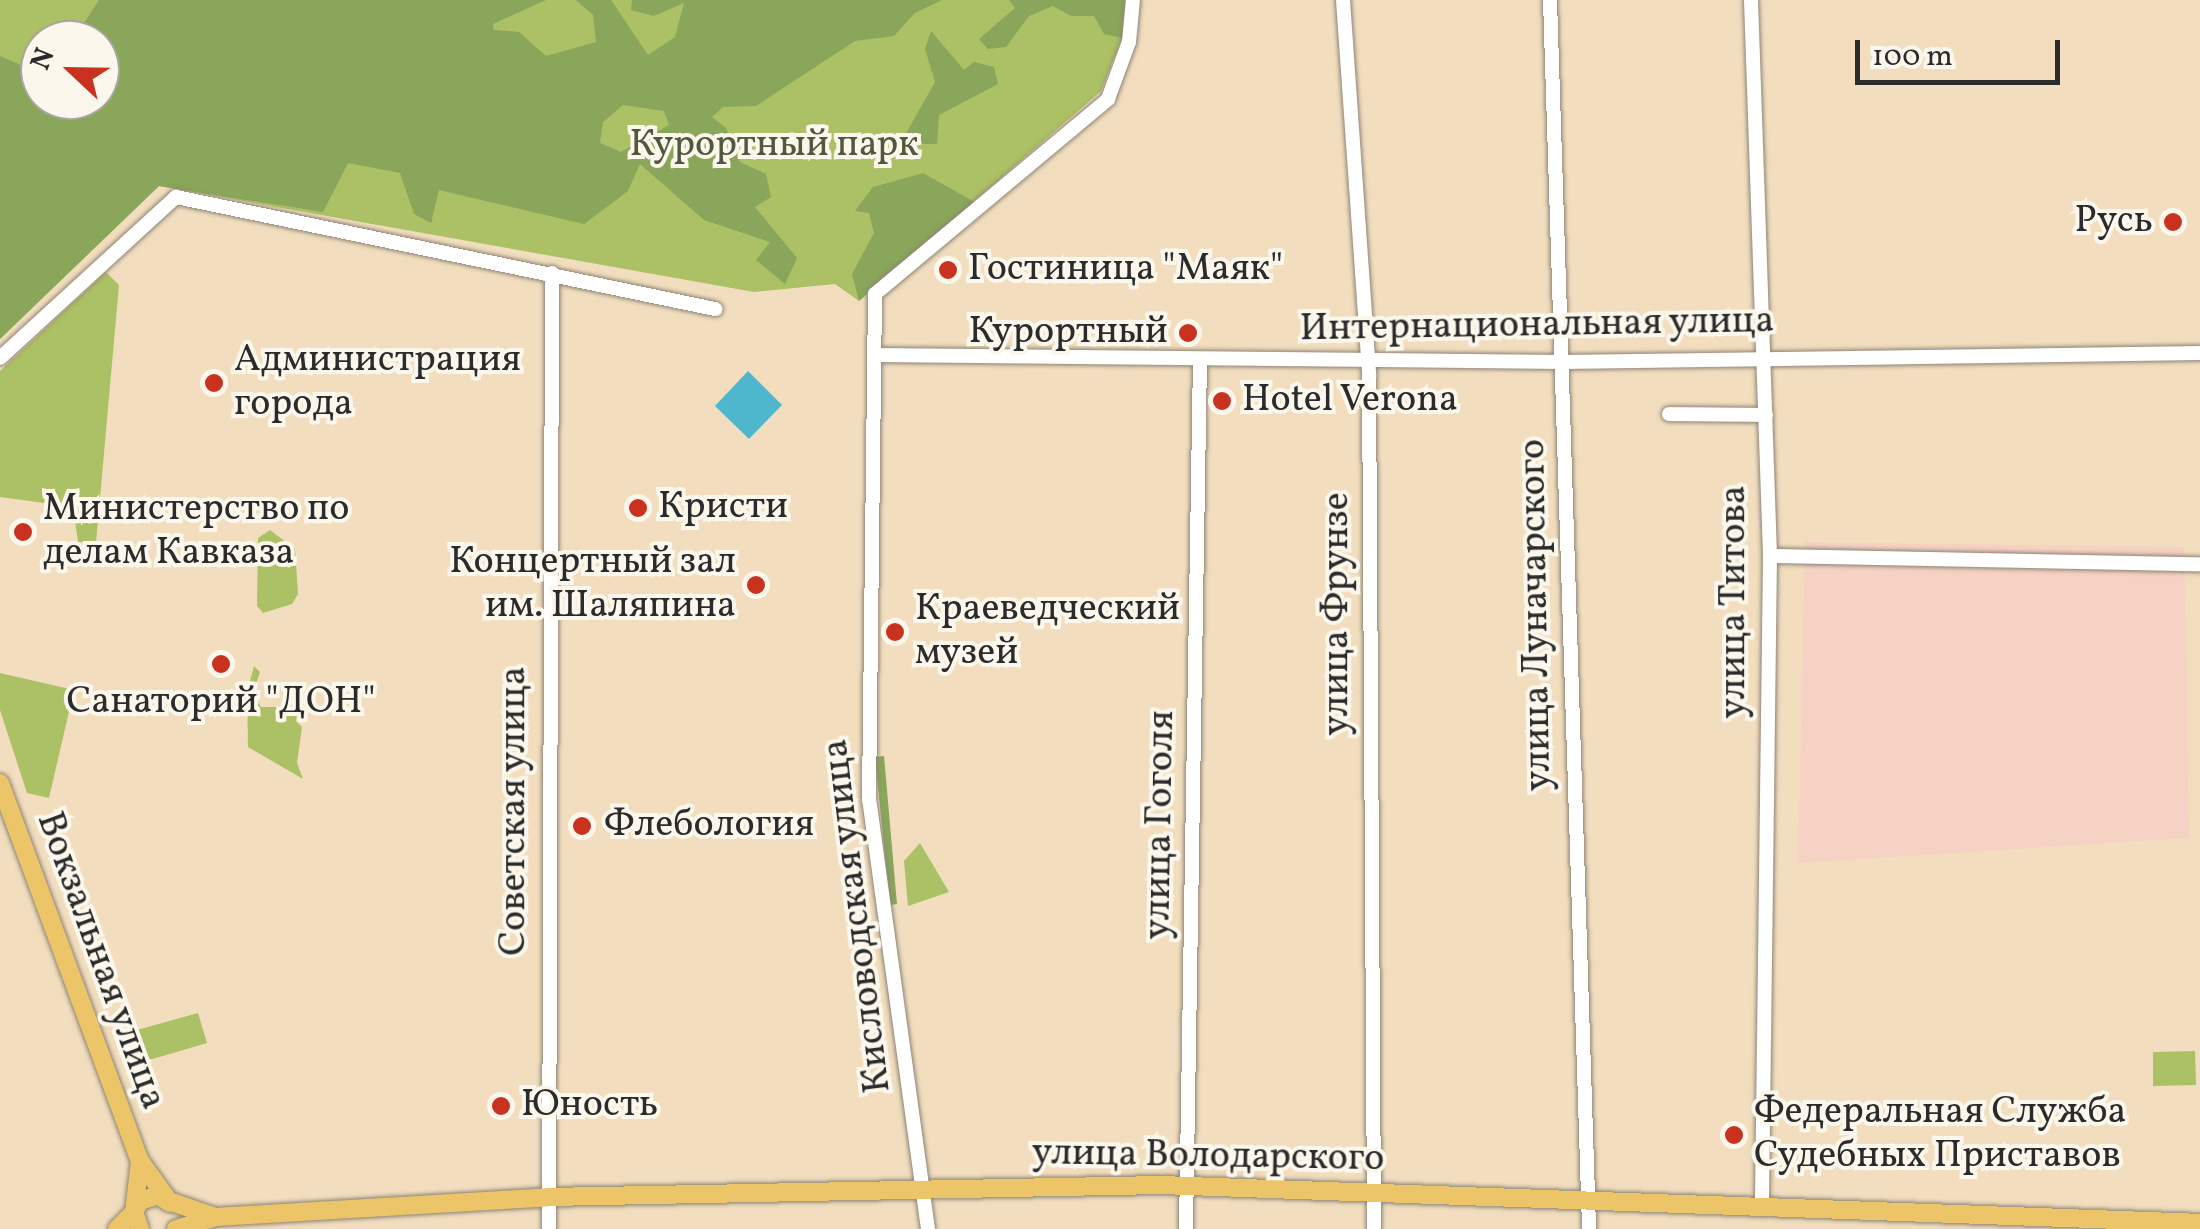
<!DOCTYPE html>
<html>
<head>
<meta charset="utf-8">
<style>
	body { margin:0 }
	#map { position:relative; width:2200px; height:1229px; overflow:hidden; background:#f2debf; font-family:Vollkorn,serif }
	div>[style] { position:absolute }
	.built>* { inset:0; background:#f6d2c4 }
	.green>* { inset:0; background:#acc065 }
	.forest>* { inset:0; background:#89a65a }
	.water>* { inset:0; background:#4fb7cd }
	.roads { filter:drop-shadow(0 0 2px #8e8475) drop-shadow(0 0 2px #8e8475) }
	.minor>* { height:14px; margin:-7px; padding:0 7px; transform-origin:7px; border-radius:7px; background:#fff }
	.major>* { height:18px; margin:-9px; padding:0 9px; transform-origin:9px; border-radius:9px; background:#edc569 }
	.dots>* { width:28px; height:28px; translate:-50% -50%; box-sizing:border-box; border:5px solid #fbf7ec; border-radius:50% }
	span { translate:-50% -50%; white-space:nowrap; text-align:center; line-height:1.15; -webkit-text-stroke:8px #fbf7ec; paint-order:stroke }
	.park-label { font-size:38px; color:#52583c }
	.poi-label { font-size:38px; color:#2b2b2b }
	.right { translate:-100% -50%; text-align:right }
	.left { translate:0 -50%; text-align:left }
	.street-label { font-size:38px; color:#2b2b2b }
	.north { position:absolute; left:20px; top:20px; width:100px; height:100px; box-sizing:border-box; background:#fbf7ec; border:2px solid #a8a59f; border-radius:50%; rotate:292deg; font-size:28px; font-weight:700; line-height:40px; text-align:center; color:#2b2b2b }
	.north::after { content:''; display:block; margin:auto; width:35px; height:45px; background:#c8321e; clip-path:polygon(50% 0,100% 100%,50% 72%,0 100%) }
	.scale { position:absolute; left:1855px; top:40px; width:205px; height:45px; box-sizing:border-box; border:5px solid #2b2b2b; border-top:0; padding-left:12px; font-size:30px; line-height:35px; white-space:nowrap; color:#2b2b2b; -webkit-text-stroke:8px #fbf7ec; paint-order:stroke }
</style>
</head>
<body>
<div id="map">
	<div class="built">
		<i style="clip-path:polygon(1805px 542px,2184px 547px,2189px 838px,1798px 863px)"></i>
	</div>
	<div class="green">
		<i style="clip-path:polygon(evenodd,0 0,1125px 0,1122px 38px,1101px 91px,859px 301px,835px 284px,754px 292px,159px 186px,0 339px,0 0,40px 40px,100px 40px,100px 100px,40px 100px,40px 40px)"></i>
		<i style="clip-path:polygon(106px 272px,119px 285px,96px 543px,78px 542px,73px 507px,0 497px,0 371px)"></i>
		<i style="clip-path:polygon(270px 530px,295px 549px,298px 594px,292px 604px,263px 613px,257px 606px,258px 538px)"></i>
		<i style="clip-path:polygon(254px 666px,260px 672px,253px 693px,261px 707px,284px 707px,302px 688px,296px 721px,302px 727px,297px 763px,303px 779px,248px 747px,247px 692px)"></i>
		<i style="clip-path:polygon(0 673px,74px 690px,49px 798px,27px 793px,0 710px)"></i>
		<i style="clip-path:polygon(920px 843px,949px 892px,908px 906px,904px 861px)"></i>
		<i style="clip-path:polygon(198px 1013px,207px 1043px,146px 1061px,137px 1030px)"></i>
		<i style="clip-path:polygon(2195px 1051px,2196px 1085px,2153px 1086px,2153px 1052px)"></i>
	</div>
	<div class="forest">
		<i style="clip-path:polygon(evenodd,99px 0,546px 0,493px 24px,494px 30px,519px 32px,546px 56px,596px 42px,593px 15px,576px 0,611px 0,648px 55px,675px 37px,684px 3px,654px 16px,631px 10px,632px 0,942px 0,915px 13px,894px 36px,855px 41px,756px 106px,723px 107px,712px 117px,726px 128px,740px 162px,766px 174px,771px 197px,755px 207px,797px 258px,785px 284px,756px 260px,770px 242px,704px 220px,640px 164px,628px 191px,584px 224px,439px 190px,431px 223px,414px 214px,400px 173px,348px 163px,323px 212px,159px 186px,0 339px,0 56px,40px 73px,40px 100px,100px 100px,100px 40px,73px 40px,99px 0,623px 105px,664px 111px,669px 125px,621px 152px,600px 143px,603px 122px,623px 105px)"></i>
		<i style="clip-path:polygon(1009px 0,1125px 0,1122px 38px,1104px 34px,1094px 16px,1071px 16px,1053px 6px,1029px 16px,1006px 47px,988px 49px,979px 39px,1015px 8px)"></i>
		<i style="clip-path:polygon(931px 31px,964px 70px,974px 62px,994px 67px,998px 84px,939px 115px,937px 144px,900px 144px,935px 82px,925px 49px)"></i>
		<i style="clip-path:polygon(923px 173px,976px 203px,859px 301px,852px 274px,874px 233px,869px 213px,855px 211px,873px 187px)"></i>
		<i style="clip-path:polygon(884px 756px,897px 904px,890px 905px,875px 757px)"></i>
	</div>
	<div class="water">
		<i style="clip-path:polygon(748px 371px,782px 405px,749px 439px,715px 406px)"></i>
	</div>
	<div class="roads">
		<div class="minor">
			<i style="left:1343px;top:0;width:377px;rotate:86deg"></i>
			<i style="left:1369px;top:376px;width:853px;rotate:89.66deg"></i>
			<i style="left:1550px;top:0;width:1230px;rotate:88.18deg"></i>
			<i style="left:1751px;top:0;width:556px;rotate:88.04deg"></i>
			<i style="left:1770px;top:556px;width:648px;rotate:90.71deg"></i>
			<i style="left:875px;top:355px;width:688px;rotate:0.58deg"></i>
			<i style="left:1563px;top:362px;width:637px;rotate:-0.81deg"></i>
			<i style="left:0;top:358px;width:239px;rotate:-42.5deg"></i>
			<i style="left:176px;top:197px;width:551px;rotate:11.74deg"></i>
			<i style="left:1669px;top:414px;width:97px;rotate:0.6deg"></i>
			<i style="left:1770px;top:556px;width:430px;rotate:1.1deg"></i>
			<i style="left:549px;top:1229px;width:956px;rotate:-89.82deg"></i>
			<i style="left:928px;top:1229px;width:433px;rotate:-97.8deg"></i>
			<i style="left:869px;top:800px;width:506px;rotate:-89.32deg"></i>
			<i style="left:875px;top:294px;width:304px;rotate:-39.9deg"></i>
			<i style="left:1108px;top:99px;width:61px;rotate:-69.8deg"></i>
			<i style="left:1129px;top:42px;width:42px;rotate:-84.6deg"></i>
			<i style="left:1186px;top:1229px;width:868px;rotate:-89.08deg"></i>
		</div>
		<div class="major">
			<i style="left:0;top:783px;width:403px;rotate:69.7deg"></i>
			<i style="left:140px;top:1161px;width:49px;rotate:54.1deg"></i>
			<i style="left:169px;top:1201px;width:49px;rotate:19.2deg"></i>
			<i style="left:117px;top:1229px;width:24px;rotate:-45deg"></i>
			<i style="left:134px;top:1212px;width:51px;rotate:-83.3deg"></i>
			<i style="left:140px;top:1229px;width:18px;rotate:-109deg"></i>
			<i style="left:134px;top:1212px;width:13px;rotate:-61deg"></i>
			<i style="left:140px;top:1201px;width:19px;rotate:-18deg"></i>
			<i style="left:158px;top:1195px;width:14px;rotate:34deg"></i>
			<i style="left:176px;top:1229px;width:42px;rotate:-16.7deg"></i>
			<i style="left:216px;top:1217px;width:333px;rotate:-3.4deg"></i>
			<i style="left:548px;top:1197px;width:613px;rotate:-1.12deg"></i>
			<i style="left:1161px;top:1185px;width:1040px;rotate:2.09deg"></i>
		</div>
	</div>
	<div class="dots">
		<i style="left:2173px;top:222px;background:#c8321e"></i>
		<i style="left:948px;top:270px;background:#c8321e"></i>
		<i style="left:1188px;top:333px;background:#c8321e"></i>
		<i style="left:214px;top:383px;background:#c8321e"></i>
		<i style="left:1222px;top:401px;background:#c8321e"></i>
		<i style="left:638px;top:508px;background:#c8321e"></i>
		<i style="left:23px;top:532px;background:#c8321e"></i>
		<i style="left:756px;top:585px;background:#c8321e"></i>
		<i style="left:895px;top:632px;background:#c8321e"></i>
		<i style="left:221px;top:664px;background:#c8321e"></i>
		<i style="left:582px;top:826px;background:#c8321e"></i>
		<i style="left:501px;top:1106px;background:#c8321e"></i>
		<i style="left:1734px;top:1135px;background:#c8321e"></i>
	</div>
	<div class="park-label">
		<span style="left:774px;top:146px">Курортный парк</span>
	</div>
	<div class="poi-label">
		<span class="right" style="left:2153px;top:222px">Русь</span>
		<span class="left" style="left:968px;top:270px">Гостиница "Маяк"</span>
		<span class="right" style="left:1168px;top:333px">Курортный</span>
		<span class="left" style="left:234px;top:383px">Администрация<br>города</span>
		<span class="left" style="left:1242px;top:401px">Hotel Verona</span>
		<span class="left" style="left:658px;top:508px">Кристи</span>
		<span class="left" style="left:43px;top:532px">Министерство по<br>делам Кавказа</span>
		<span class="right" style="left:736px;top:585px">Концертный зал<br>им. Шаляпина</span>
		<span class="left" style="left:915px;top:632px">Краеведческий<br>музей</span>
		<span style="left:221px;top:703px">Санаторий "ДОН"</span>
		<span class="left" style="left:604px;top:826px">Флебология</span>
		<span class="left" style="left:521px;top:1106px">Юность</span>
		<span class="left" style="left:1754px;top:1135px">Федеральная Служба<br>Судебных Приставов</span>
	</div>
	<div class="street-label">
		<span style="left:1537px;top:326px;rotate:-1deg">Интернациональная улица</span>
		<span style="left:1735px;top:602px;rotate:-90deg">улица Титова</span>
		<span style="left:1338px;top:614px;rotate:-90deg">улица Фрунзе</span>
		<span style="left:1537px;top:615px;rotate:-91deg">улица Луначарского</span>
		<span style="left:515px;top:811px;rotate:-90deg">Советская улица</span>
		<span style="left:1161px;top:825px;rotate:-89deg">улица Гоголя</span>
		<span style="left:858px;top:916px;rotate:-97deg">Кисловодская улица</span>
		<span style="left:100px;top:961px;rotate:70deg">Вокзальная улица</span>
		<span style="left:1208px;top:1157px;rotate:1deg">улица Володарского</span>
	</div>
	<div class="north">N</div>
	<div class="scale">100 m</div>
</div>
</body>
</html>
